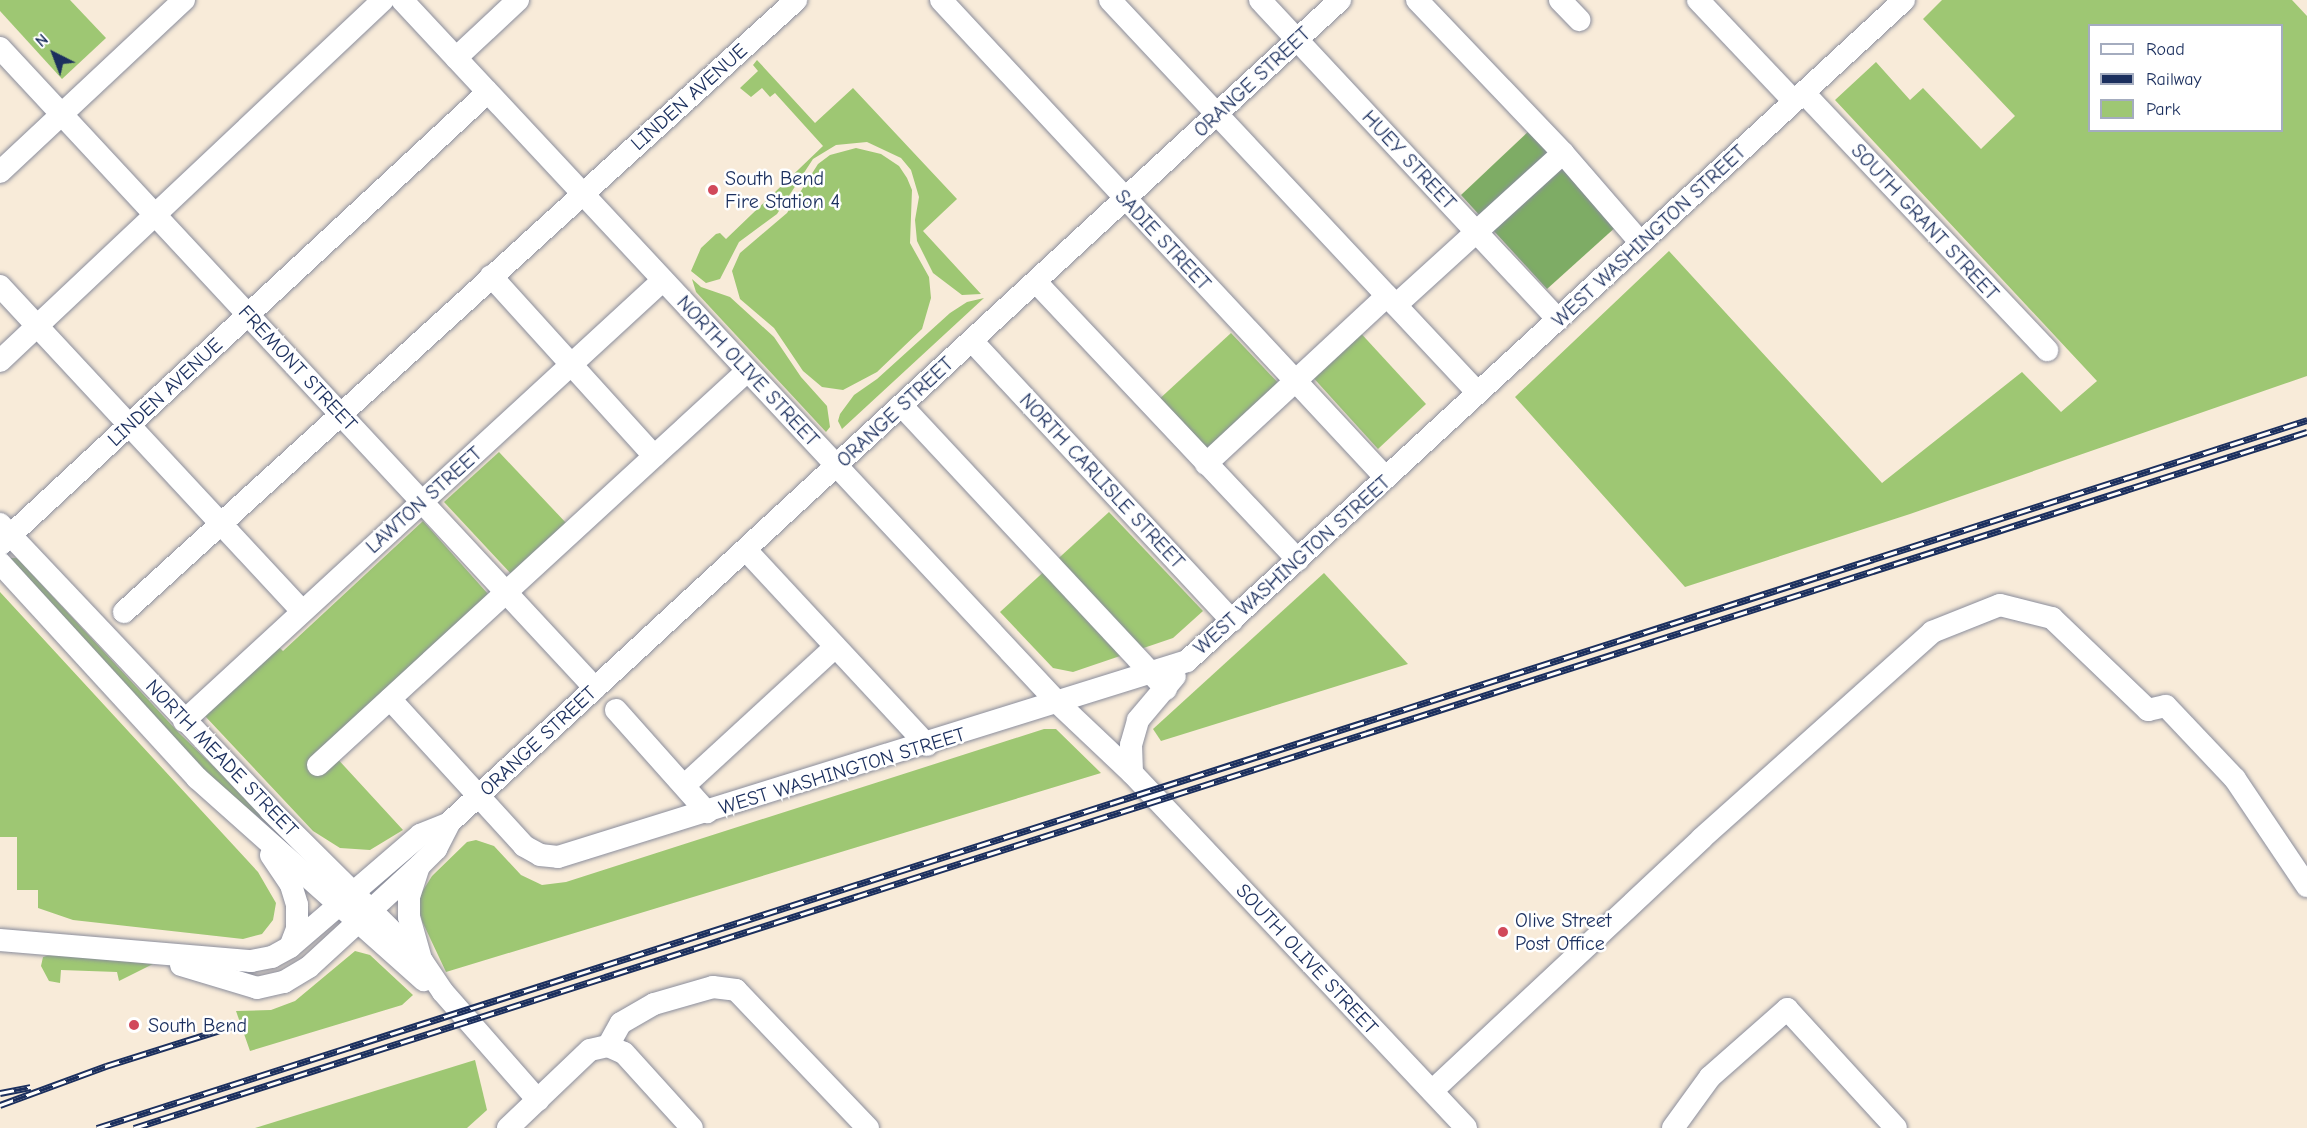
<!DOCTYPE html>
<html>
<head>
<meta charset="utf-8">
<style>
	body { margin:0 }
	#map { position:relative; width:2307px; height:1128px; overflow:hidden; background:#f8ebd9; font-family:"Comic Neue",sans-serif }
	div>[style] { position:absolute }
	.green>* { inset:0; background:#9ec773 }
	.forest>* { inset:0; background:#7eac65 }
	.roads { filter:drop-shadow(0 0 2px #8a8d9c) drop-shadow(0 0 2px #8a8d9c) }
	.minor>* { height:22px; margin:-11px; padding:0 11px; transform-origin:11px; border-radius:11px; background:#fff }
	.rail>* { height:7px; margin-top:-3.5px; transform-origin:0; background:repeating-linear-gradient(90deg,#fff 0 14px,#1b2f5e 0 28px); box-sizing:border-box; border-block:2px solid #1b2f5e }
	.dots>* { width:16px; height:16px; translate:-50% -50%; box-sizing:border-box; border:3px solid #fff; border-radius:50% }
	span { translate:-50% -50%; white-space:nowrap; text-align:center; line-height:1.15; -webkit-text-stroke:5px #fff; paint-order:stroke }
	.street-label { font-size:20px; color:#1b2f5e }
	.poi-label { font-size:20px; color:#1b2f5e }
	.left { translate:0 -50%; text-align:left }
	.legend { position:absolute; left:2088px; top:24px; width:195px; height:108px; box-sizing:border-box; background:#fff; border:2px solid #a4acbf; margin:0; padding:8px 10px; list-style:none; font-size:18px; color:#1b2f5e }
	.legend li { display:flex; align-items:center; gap:12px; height:30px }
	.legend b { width:30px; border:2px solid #a4acbf }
	.north { position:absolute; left:24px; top:24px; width:60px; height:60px; -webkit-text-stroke:4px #fff; paint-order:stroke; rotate:318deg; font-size:16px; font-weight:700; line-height:24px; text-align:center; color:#1b2f5e }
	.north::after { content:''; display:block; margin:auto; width:21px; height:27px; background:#1b2f5e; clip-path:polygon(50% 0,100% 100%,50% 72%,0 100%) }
</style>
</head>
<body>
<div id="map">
	<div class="green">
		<i style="clip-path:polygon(0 0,70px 0,106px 38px,62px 79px,0 11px)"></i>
		<i style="clip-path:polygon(evenodd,1942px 0,2292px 0,2307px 16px,2307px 376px,1910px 514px,1685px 587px,1515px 397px,1669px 251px,1882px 483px,2022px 372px,2061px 412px,2097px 381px,1835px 100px,1876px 62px,1910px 100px,1923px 88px,1981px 149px,2015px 116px,1923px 19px,1942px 0,2090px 26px,2282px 26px,2282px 130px,2090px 130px,2090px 26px)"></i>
		<i style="clip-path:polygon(757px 60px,815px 123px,853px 88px,957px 199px,923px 231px,981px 294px,962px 295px,933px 273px,917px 241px,915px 220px,919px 197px,911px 170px,901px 158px,867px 142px,836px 145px,813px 159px,777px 214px,739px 242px,720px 279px,706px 283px,691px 271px,701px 248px,716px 234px,720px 233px,726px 239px,823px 146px,775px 93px,770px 97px,762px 88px,751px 97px,740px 88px,758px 71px,753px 65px)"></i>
		<i style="clip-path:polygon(856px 148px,881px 154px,899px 166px,907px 178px,912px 190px,910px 243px,929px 277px,931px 298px,922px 329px,877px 372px,843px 390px,822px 387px,803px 371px,774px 328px,740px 299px,732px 271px,740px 253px,787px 213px,818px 164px,830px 155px)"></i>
		<i style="clip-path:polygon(692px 279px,701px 287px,730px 297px,774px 337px,801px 377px,827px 406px,830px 427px,826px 432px,696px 292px)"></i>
		<i style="clip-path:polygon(984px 298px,842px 429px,838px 421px,840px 414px,854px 395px,877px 379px,950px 313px,967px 302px)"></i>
		<i style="clip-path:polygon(1356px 328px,1426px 404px,1378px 449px,1309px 373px)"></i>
		<i style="clip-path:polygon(1231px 333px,1282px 387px,1206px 457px,1155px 403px)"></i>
		<i style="clip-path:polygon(499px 452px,568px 525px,512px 575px,444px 502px)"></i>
		<i style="clip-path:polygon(1109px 512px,1203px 611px,1173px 638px,1073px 672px,1053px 668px,1000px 612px)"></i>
		<i style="clip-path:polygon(423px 521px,488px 594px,334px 755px,403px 830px,370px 850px,340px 848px,313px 831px,205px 716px,278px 646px,283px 651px)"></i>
		<i style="clip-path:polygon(10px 558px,17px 558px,179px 733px,283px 833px,281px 835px,216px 783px)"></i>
		<i style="clip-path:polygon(1324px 573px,1408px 664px,1161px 741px,1153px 729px)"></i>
		<i style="clip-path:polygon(0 592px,258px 872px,276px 903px,273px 920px,262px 934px,243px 939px,73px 920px,38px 908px,38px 890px,17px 890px,17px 837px,0 837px)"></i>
		<i style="clip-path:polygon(1044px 729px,1056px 729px,1101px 773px,446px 972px,422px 921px,418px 906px,422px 892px,432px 876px,467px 842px,476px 840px,494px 846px,521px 875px,542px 885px,566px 882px)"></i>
		<i style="clip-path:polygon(355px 951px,370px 955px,413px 995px,402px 1005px,250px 1051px,236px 1011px,271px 1010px,295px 1001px)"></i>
		<i style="clip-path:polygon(53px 954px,153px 964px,119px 981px,117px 972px,61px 970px,60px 983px,49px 981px,41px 966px,43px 957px)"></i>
		<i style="clip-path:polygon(475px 1060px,487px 1110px,467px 1128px,255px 1128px)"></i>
	</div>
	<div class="forest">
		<i style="clip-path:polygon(1532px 128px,1618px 225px,1547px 289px,1461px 195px)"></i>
	</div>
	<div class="roads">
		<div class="minor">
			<i style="left:402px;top:0;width:962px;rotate:46.98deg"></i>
			<i style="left:1058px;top:703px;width:102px;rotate:43.4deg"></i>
			<i style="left:1132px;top:773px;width:487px;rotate:46.7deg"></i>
			<i style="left:941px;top:0;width:653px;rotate:47.05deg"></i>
			<i style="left:1110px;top:0;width:538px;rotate:46.88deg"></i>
			<i style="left:1260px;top:0;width:437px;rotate:47deg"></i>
			<i style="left:1417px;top:0;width:211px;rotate:46.3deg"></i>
			<i style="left:1563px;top:153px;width:119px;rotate:49.1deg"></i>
			<i style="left:1560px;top:0;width:28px;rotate:46deg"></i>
			<i style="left:1698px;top:0;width:139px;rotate:46.5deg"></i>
			<i style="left:0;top:48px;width:874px;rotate:47.09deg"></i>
			<i style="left:456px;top:58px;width:85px;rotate:-43.1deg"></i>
			<i style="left:1804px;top:93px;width:354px;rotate:46.6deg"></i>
			<i style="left:0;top:172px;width:252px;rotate:-43.1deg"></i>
			<i style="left:491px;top:276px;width:243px;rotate:47.8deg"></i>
			<i style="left:1036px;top:282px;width:382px;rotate:46.7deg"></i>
			<i style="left:0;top:286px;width:444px;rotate:47.1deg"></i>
			<i style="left:1396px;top:305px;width:226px;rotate:-42.3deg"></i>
			<i style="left:972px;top:341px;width:382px;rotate:47.1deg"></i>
			<i style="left:0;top:361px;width:526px;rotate:-43.31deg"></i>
			<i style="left:902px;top:406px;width:387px;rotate:47deg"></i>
			<i style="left:1206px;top:464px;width:247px;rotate:-42.9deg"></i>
			<i style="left:0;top:524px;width:393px;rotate:46.6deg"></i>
			<i style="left:270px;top:810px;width:214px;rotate:44.8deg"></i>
			<i style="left:422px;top:961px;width:37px;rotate:56deg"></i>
			<i style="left:443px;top:992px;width:144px;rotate:48.7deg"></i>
			<i style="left:1px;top:544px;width:664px;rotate:-42.87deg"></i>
			<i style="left:746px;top:550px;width:266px;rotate:47.1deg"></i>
			<i style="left:0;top:563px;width:292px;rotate:47.5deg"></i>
			<i style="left:197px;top:778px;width:304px;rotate:41.7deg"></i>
			<i style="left:124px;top:612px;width:909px;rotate:-42.32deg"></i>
			<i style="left:390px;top:699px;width:199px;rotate:47.6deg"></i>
			<i style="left:524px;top:846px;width:18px;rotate:29deg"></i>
			<i style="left:540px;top:855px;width:18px;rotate:6deg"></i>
			<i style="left:558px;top:857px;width:659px;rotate:-17.31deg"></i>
			<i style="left:1187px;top:661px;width:975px;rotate:-42.67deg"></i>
			<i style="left:616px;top:710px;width:137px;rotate:48.3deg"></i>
			<i style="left:184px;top:721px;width:651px;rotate:-42.63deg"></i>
			<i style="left:318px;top:765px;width:582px;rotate:-42.56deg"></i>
			<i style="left:1132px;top:773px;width:28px;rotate:-92deg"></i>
			<i style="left:1131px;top:745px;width:26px;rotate:-74deg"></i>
			<i style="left:1138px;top:720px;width:57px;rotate:-49.9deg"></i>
			<i style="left:685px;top:785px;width:202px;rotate:-42.6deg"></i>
			<i style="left:271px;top:855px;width:36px;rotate:56deg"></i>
			<i style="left:291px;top:885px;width:21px;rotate:73deg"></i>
			<i style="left:297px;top:905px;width:24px;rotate:90deg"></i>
			<i style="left:297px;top:929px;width:19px;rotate:111deg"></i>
			<i style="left:418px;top:869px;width:29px;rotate:108deg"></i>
			<i style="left:409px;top:897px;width:20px;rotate:90deg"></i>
			<i style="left:409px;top:917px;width:41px;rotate:74.2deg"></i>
			<i style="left:0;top:940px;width:252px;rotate:4.8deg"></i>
			<i style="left:251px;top:961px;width:21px;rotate:-11deg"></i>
			<i style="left:272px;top:957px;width:21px;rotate:-29deg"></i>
			<i style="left:290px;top:947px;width:172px;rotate:-40.7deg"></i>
			<i style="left:420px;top:835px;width:31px;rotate:-22deg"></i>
			<i style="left:449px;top:823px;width:1213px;rotate:-42.73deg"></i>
			<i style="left:181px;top:965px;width:79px;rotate:16.8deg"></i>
			<i style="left:257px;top:988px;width:28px;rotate:-13deg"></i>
			<i style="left:284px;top:982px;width:29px;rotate:-31deg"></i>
			<i style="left:309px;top:967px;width:151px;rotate:-42.6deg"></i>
			<i style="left:420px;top:865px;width:23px;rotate:-45deg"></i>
			<i style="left:436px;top:849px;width:29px;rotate:-63deg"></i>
			<i style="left:608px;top:1046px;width:26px;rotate:-61deg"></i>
			<i style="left:621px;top:1023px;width:38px;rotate:-30deg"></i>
			<i style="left:654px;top:1004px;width:61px;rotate:-16.1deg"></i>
			<i style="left:713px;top:987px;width:23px;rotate:7deg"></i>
			<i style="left:736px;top:990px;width:191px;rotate:46.3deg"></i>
			<i style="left:1432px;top:1091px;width:370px;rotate:-43.1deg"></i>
			<i style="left:1702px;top:838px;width:309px;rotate:-41.8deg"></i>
			<i style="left:1932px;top:632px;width:73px;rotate:-21.7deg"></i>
			<i style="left:2000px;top:605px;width:54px;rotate:14deg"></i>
			<i style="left:2052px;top:618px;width:133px;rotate:43.8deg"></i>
			<i style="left:2148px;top:710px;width:18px;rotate:-13deg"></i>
			<i style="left:2166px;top:706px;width:100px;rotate:46.6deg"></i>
			<i style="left:2235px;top:779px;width:129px;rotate:56.1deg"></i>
			<i style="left:508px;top:1128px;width:113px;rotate:-43.6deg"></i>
			<i style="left:590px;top:1050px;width:18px;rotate:-13deg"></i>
			<i style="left:608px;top:1046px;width:17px;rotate:24deg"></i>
			<i style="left:624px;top:1053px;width:101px;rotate:47.8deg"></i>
			<i style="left:1673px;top:1128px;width:63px;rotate:-54deg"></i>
			<i style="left:1710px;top:1077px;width:103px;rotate:-41.4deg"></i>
			<i style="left:1787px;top:1009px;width:161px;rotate:47.5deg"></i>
		</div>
	</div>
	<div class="rail">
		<i style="left:0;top:1093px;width:31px;rotate:-11deg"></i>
		<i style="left:0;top:1105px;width:113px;rotate:-20.2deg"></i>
		<i style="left:106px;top:1066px;width:136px;rotate:-17.5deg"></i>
		<i style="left:97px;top:1128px;width:2321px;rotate:-17.76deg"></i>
		<i style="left:134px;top:1128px;width:2282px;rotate:-17.76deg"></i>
	</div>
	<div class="dots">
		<i style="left:713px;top:190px;background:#d1495b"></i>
		<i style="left:1503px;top:932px;background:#d1495b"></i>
		<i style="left:134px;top:1025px;background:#d1495b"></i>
	</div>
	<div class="street-label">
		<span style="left:1252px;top:82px;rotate:-43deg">ORANGE STREET</span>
		<span style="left:689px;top:97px;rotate:-42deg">LINDEN AVENUE</span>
		<span style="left:1409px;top:160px;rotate:47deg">HUEY STREET</span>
		<span style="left:1925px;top:222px;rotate:47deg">SOUTH GRANT STREET</span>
		<span style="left:1649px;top:236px;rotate:-43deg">WEST WASHINGTON STREET</span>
		<span style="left:1163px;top:240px;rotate:47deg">SADIE STREET</span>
		<span style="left:298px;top:368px;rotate:47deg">FREMONT STREET</span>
		<span style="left:748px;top:371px;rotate:47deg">NORTH OLIVE STREET</span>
		<span style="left:165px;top:392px;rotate:-43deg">LINDEN AVENUE</span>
		<span style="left:895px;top:412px;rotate:-43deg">ORANGE STREET</span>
		<span style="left:1102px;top:481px;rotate:47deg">NORTH CARLISLE STREET</span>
		<span style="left:424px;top:500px;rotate:-42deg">LAWTON STREET</span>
		<span style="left:1292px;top:565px;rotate:-42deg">WEST WASHINGTON STREET</span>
		<span style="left:538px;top:741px;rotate:-43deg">ORANGE STREET</span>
		<span style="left:222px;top:758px;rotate:46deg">NORTH MEADE STREET</span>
		<span style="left:842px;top:771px;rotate:-17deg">WEST WASHINGTON STREET</span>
		<span style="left:1307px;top:959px;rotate:47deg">SOUTH OLIVE STREET</span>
	</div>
	<div class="poi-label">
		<span class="left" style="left:725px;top:190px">South Bend<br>Fire Station 4</span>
		<span class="left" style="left:1515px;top:932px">Olive Street<br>Post Office</span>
		<span class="left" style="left:148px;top:1025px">South Bend</span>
	</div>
	<ul class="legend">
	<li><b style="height:8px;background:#fff"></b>Road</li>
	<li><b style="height:8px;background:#1b2f5e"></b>Railway</li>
	<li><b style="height:16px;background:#9ec773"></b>Park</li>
	</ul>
	<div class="north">N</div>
</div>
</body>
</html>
